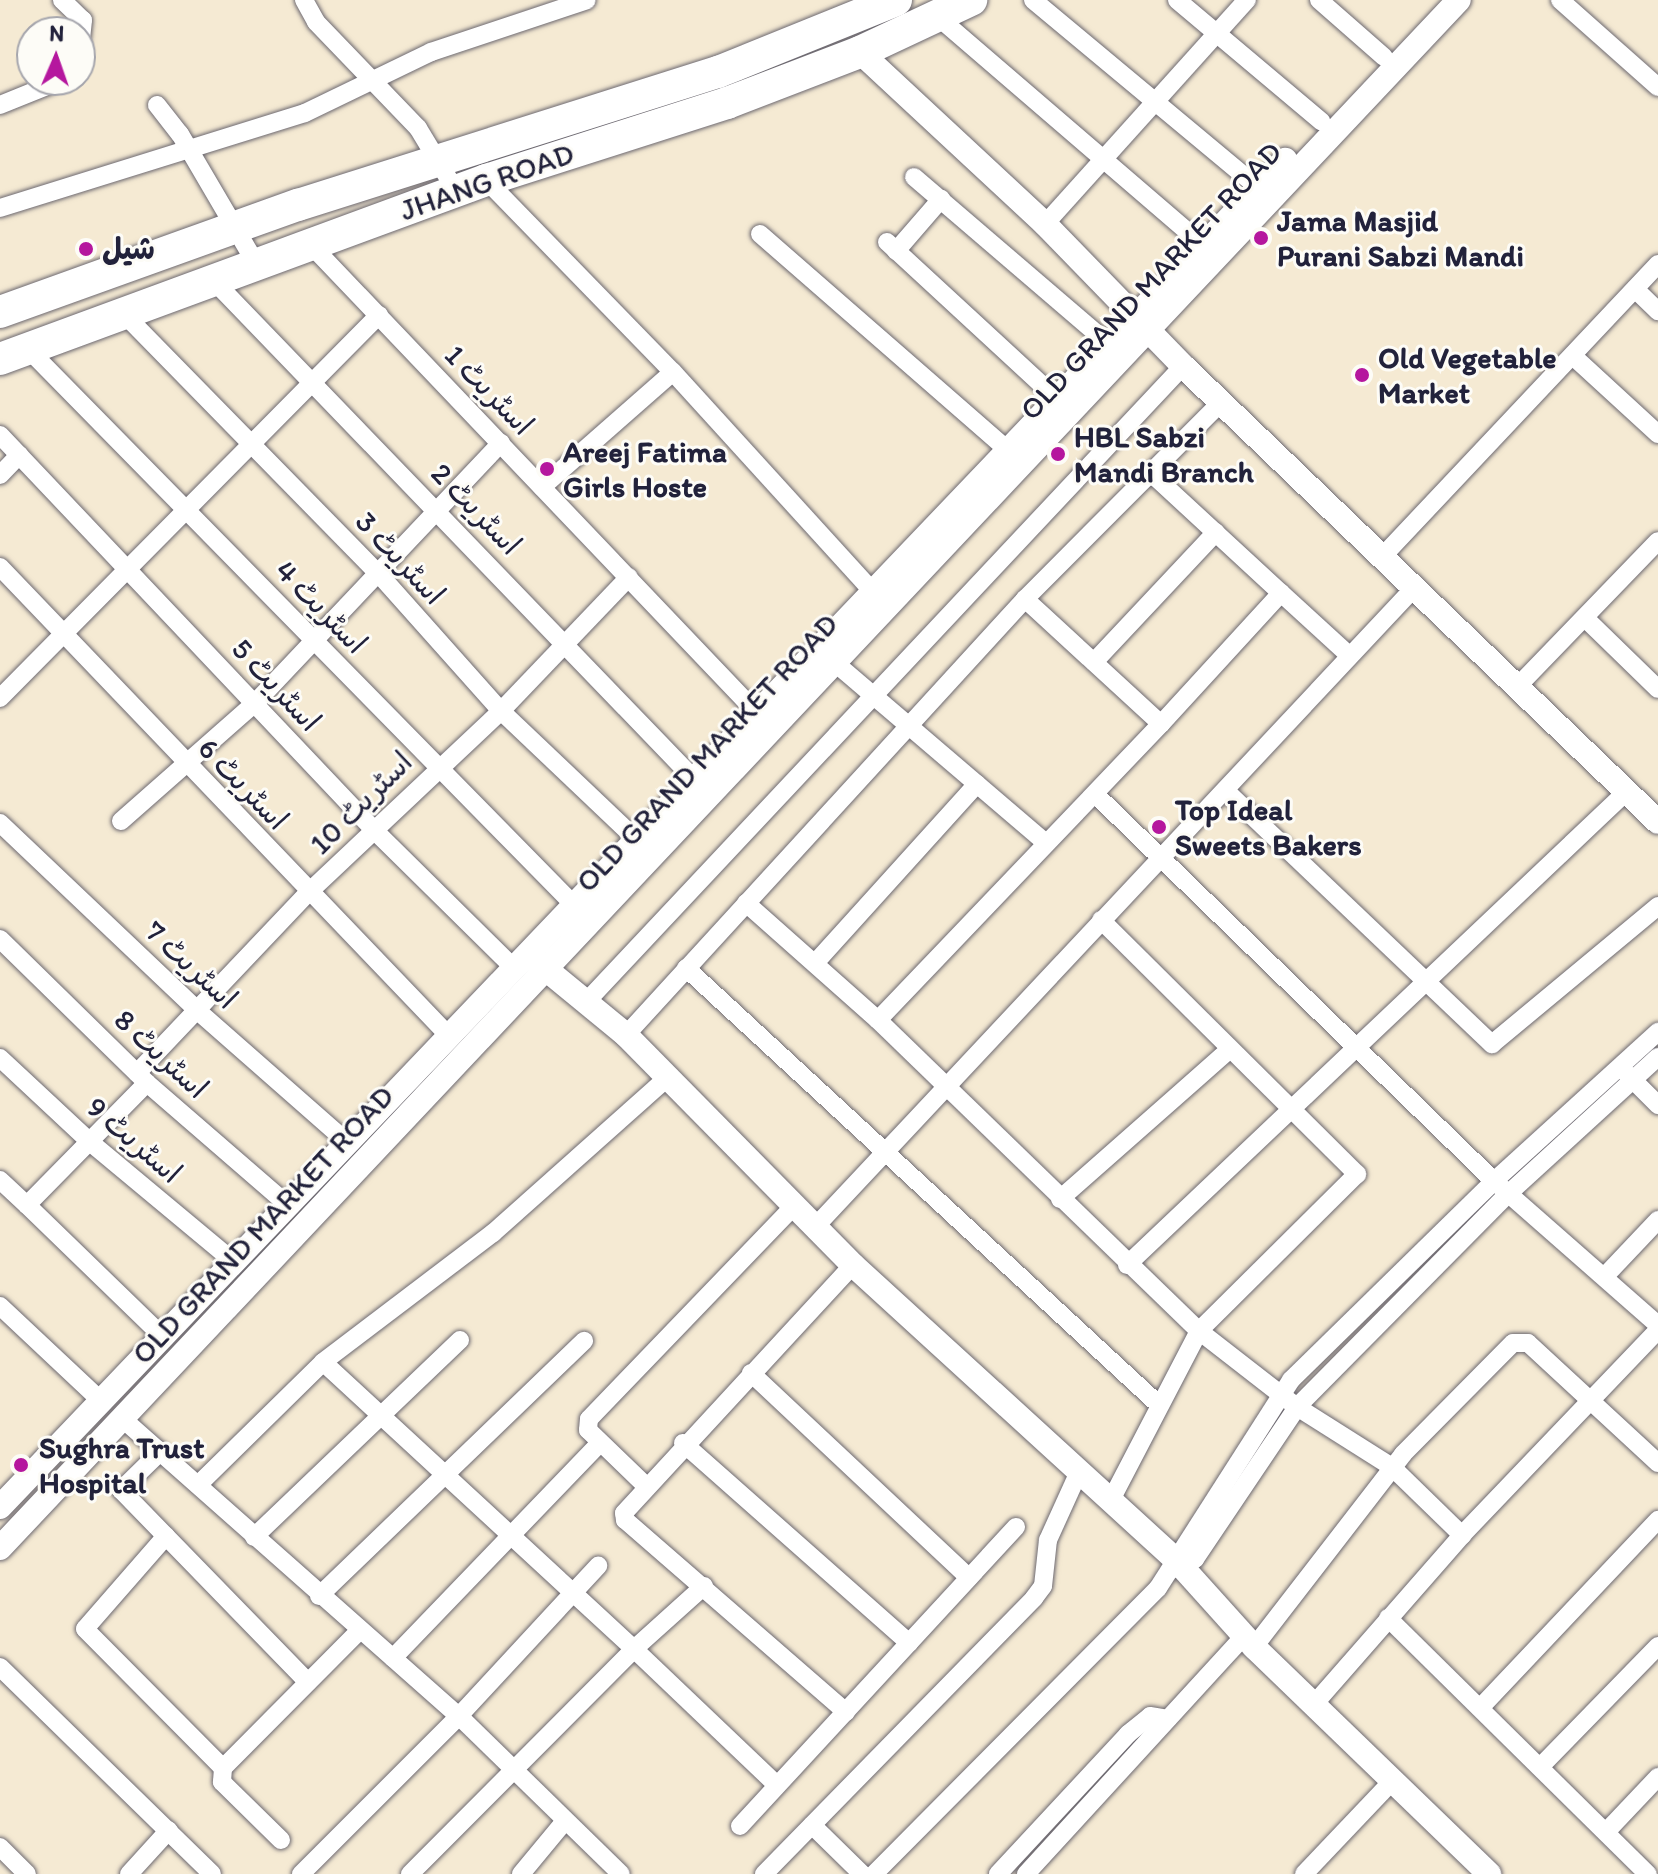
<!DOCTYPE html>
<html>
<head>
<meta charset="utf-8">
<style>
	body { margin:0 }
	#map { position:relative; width:1658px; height:1874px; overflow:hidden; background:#f5ead3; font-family:Itim,"Playpen Sans Arabic",sans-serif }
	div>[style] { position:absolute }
	.roads { filter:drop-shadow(0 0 2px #6c6870) drop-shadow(0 0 2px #6c6870) }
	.street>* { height:18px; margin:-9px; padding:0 9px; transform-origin:9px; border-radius:9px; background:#fff }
	.secondary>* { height:24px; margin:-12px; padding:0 12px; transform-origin:12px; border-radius:12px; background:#fff }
	.highway>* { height:32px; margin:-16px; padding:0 16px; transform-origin:16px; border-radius:16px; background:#fff }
	.dots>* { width:22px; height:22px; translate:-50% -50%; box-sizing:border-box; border:4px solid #fdfcf7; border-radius:50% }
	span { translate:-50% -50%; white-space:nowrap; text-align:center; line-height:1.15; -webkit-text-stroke:6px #fdfcf7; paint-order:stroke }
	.street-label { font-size:30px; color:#22223b }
	.poi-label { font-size:30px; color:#22223b; font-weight:700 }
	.left { translate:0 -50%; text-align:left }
	.north { position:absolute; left:16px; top:16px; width:80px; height:80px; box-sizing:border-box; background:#fdfcf7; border:2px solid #a5a5ac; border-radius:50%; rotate:2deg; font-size:22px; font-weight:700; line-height:32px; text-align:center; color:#22223b }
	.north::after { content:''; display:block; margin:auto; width:28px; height:36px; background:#b5179e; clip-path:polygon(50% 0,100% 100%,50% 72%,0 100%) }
</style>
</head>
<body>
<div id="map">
	<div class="roads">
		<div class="street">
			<i style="left:62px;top:0;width:29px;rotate:44deg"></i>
			<i style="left:83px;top:20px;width:28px;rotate:96deg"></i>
			<i style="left:304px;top:0;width:25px;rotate:61deg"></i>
			<i style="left:316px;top:22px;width:147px;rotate:46.1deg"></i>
			<i style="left:418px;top:128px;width:74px;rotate:58.9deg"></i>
			<i style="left:1033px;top:0;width:294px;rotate:39.8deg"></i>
			<i style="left:1177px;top:0;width:189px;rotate:40.1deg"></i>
			<i style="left:1319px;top:0;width:86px;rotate:41.2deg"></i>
			<i style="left:1560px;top:0;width:131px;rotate:41.6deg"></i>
			<i style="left:938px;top:17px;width:351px;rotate:40.7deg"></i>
			<i style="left:0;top:105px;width:67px;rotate:-22deg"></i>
			<i style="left:157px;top:105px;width:37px;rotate:52deg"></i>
			<i style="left:180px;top:134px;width:152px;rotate:59.6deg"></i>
			<i style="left:914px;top:177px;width:257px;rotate:40.6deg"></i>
			<i style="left:486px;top:180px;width:268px;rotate:45.8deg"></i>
			<i style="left:673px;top:372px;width:297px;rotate:47.7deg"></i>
			<i style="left:0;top:208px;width:319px;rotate:-17.3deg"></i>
			<i style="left:305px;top:113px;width:140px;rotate:-25.8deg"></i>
			<i style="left:431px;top:52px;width:164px;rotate:-18.4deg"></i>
			<i style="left:1045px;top:224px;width:302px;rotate:-48deg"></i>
			<i style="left:760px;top:234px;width:329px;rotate:41.1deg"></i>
			<i style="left:887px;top:242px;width:231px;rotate:42.7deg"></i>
			<i style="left:310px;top:244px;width:648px;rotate:46.38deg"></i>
			<i style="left:896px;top:251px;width:69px;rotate:-49.1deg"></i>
			<i style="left:213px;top:280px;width:693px;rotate:46.05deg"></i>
			<i style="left:1635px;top:289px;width:32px;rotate:44deg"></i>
			<i style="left:123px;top:313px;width:364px;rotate:45.6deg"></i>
			<i style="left:378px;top:573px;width:185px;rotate:48.3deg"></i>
			<i style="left:501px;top:711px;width:187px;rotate:43.5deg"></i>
			<i style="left:27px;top:348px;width:781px;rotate:45.52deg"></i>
			<i style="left:1574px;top:357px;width:114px;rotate:42.5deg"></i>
			<i style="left:0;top:435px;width:545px;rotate:46.56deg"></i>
			<i style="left:375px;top:831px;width:197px;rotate:44.6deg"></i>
			<i style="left:1152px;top:474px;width:176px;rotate:42.7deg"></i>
			<i style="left:1281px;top:593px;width:178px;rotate:132.5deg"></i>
			<i style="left:0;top:475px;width:28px;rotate:-46deg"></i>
			<i style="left:542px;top:487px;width:174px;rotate:-41.3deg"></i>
			<i style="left:1381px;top:558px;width:404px;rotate:-46.7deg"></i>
			<i style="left:0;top:567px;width:649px;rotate:46.25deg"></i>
			<i style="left:1281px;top:593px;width:93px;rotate:42.4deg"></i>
			<i style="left:1586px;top:619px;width:100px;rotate:44.2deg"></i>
			<i style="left:827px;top:656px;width:287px;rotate:40.5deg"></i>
			<i style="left:1094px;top:662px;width:178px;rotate:-46.8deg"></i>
			<i style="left:1516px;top:688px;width:204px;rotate:-46deg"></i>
			<i style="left:0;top:698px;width:539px;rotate:-45.3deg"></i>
			<i style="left:1227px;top:792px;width:366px;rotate:43.6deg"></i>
			<i style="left:1492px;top:1044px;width:216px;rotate:-39.7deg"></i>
			<i style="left:1095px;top:794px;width:556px;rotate:44.13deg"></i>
			<i style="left:1494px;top:1181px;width:218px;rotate:41.3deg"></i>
			<i style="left:121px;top:821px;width:179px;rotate:-41.4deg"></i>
			<i style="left:255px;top:703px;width:358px;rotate:-46.6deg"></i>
			<i style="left:0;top:823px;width:274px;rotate:43.5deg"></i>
			<i style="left:199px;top:1012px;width:198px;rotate:41.3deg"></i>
			<i style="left:746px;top:903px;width:176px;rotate:41.6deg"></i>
			<i style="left:878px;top:1020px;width:447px;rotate:44.1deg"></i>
			<i style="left:1199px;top:1331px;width:124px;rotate:37.8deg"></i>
			<i style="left:1297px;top:1407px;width:112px;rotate:32.3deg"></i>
			<i style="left:1392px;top:1467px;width:98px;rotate:44.2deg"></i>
			<i style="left:1101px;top:920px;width:361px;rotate:44.8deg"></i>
			<i style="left:1357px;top:1174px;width:223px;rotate:135.2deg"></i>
			<i style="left:1199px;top:1331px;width:193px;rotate:117.5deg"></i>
			<i style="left:0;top:939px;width:206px;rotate:44.4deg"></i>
			<i style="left:147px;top:1083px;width:186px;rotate:40.9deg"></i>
			<i style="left:816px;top:962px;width:240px;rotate:-47.9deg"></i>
			<i style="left:686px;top:968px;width:643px;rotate:42.73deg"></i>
			<i style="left:587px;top:1001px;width:871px;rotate:-46.81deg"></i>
			<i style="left:878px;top:1020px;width:410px;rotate:-46.3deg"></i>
			<i style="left:1161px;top:724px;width:185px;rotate:-137.4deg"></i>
			<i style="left:626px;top:1035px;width:591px;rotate:-47.54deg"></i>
			<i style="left:1025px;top:599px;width:278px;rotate:-45.1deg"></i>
			<i style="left:0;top:1058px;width:123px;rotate:43deg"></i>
			<i style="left:90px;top:1142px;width:187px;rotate:39.8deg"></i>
			<i style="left:1625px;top:1072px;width:47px;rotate:45deg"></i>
			<i style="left:137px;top:1073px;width:250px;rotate:-46.5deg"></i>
			<i style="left:309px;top:892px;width:264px;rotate:-43.3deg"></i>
			<i style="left:501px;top:711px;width:185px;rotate:-46.3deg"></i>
			<i style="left:0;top:1180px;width:37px;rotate:43deg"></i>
			<i style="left:27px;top:1205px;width:171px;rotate:-45.5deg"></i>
			<i style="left:1060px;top:1199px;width:224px;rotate:-41.4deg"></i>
			<i style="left:27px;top:1205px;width:190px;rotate:44.1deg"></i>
			<i style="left:815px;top:1227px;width:874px;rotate:-46.85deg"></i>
			<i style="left:1127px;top:1265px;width:688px;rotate:-43.47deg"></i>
			<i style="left:1606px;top:1275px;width:76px;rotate:-46.6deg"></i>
			<i style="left:0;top:1306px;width:139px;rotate:43.2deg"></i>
			<i style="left:751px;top:1373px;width:299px;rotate:43.2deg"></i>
			<i style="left:124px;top:1420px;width:447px;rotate:41.5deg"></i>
			<i style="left:459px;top:1716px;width:226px;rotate:44.3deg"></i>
			<i style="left:683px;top:1443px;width:302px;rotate:41.5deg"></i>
			<i style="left:161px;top:1451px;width:56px;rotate:135.7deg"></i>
			<i style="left:121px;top:1490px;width:268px;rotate:45.8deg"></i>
			<i style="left:198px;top:1485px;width:175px;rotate:-44.5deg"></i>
			<i style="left:645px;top:1485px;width:79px;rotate:-136deg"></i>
			<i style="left:588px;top:1430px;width:11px;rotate:-85deg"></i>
			<i style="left:589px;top:1419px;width:296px;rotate:-46.1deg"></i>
			<i style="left:166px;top:1536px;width:123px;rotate:131.1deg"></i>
			<i style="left:85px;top:1629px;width:196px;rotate:45.2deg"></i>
			<i style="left:254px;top:1537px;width:285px;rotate:-43.7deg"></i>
			<i style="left:1173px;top:1569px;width:24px;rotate:-24deg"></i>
			<i style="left:1195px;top:1559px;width:183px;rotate:-56.1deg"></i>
			<i style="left:1297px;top:1407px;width:301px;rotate:-45.3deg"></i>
			<i style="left:1509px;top:1193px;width:202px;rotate:-42.4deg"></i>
			<i style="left:704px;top:1586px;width:94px;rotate:138deg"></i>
			<i style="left:634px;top:1649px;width:196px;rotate:43.6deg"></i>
			<i style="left:319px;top:1596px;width:368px;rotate:-43.9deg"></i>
			<i style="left:1388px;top:1618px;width:365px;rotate:44.6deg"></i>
			<i style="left:1254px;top:1647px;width:244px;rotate:-52.3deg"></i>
			<i style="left:1403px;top:1454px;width:156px;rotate:-45.3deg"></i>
			<i style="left:1513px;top:1343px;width:15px"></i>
			<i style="left:1528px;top:1343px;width:177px;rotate:42.7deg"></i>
			<i style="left:393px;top:1658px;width:298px;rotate:-46.1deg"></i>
			<i style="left:0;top:1667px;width:296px;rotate:44.3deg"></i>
			<i style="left:1316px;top:1702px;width:222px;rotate:-48.8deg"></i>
			<i style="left:1462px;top:1535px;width:284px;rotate:-46.3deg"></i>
			<i style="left:1480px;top:1708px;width:259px;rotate:-46.6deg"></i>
			<i style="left:846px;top:1712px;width:293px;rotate:-139deg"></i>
			<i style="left:625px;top:1520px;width:7px;rotate:-98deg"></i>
			<i style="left:624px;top:1513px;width:338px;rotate:-47.3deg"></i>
			<i style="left:1540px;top:1767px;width:169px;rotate:-45.7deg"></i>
			<i style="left:812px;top:1825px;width:70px;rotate:44.4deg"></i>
			<i style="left:740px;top:1826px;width:407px;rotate:-47.3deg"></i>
			<i style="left:1606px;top:1832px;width:76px;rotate:-46.6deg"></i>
			<i style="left:281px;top:1840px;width:83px;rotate:-135.5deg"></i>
			<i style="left:222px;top:1782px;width:14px;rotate:-86deg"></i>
			<i style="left:223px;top:1768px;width:194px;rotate:-45.2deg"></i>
			<i style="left:0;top:1847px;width:38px;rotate:45deg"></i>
			<i style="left:129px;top:1874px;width:59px;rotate:-47.7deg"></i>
			<i style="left:301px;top:1874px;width:223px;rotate:-45deg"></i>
			<i style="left:459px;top:1716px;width:205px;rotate:-47.2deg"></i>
			<i style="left:410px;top:1874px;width:317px;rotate:-45.1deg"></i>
			<i style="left:634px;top:1649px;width:423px;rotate:-137.3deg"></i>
			<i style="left:323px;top:1362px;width:213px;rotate:-37.2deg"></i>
			<i style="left:493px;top:1233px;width:230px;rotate:-41.7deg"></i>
			<i style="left:521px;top:1874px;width:67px;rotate:-50.4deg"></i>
			<i style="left:764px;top:1874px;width:386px;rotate:-45.6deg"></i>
			<i style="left:1034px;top:1598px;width:15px;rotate:-53deg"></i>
			<i style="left:1043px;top:1586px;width:46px;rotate:-83.8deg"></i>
			<i style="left:1048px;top:1540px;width:72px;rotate:-65.6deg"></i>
			<i style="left:874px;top:1874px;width:403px;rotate:-45.2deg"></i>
			<i style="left:1158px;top:1588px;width:247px;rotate:-57.4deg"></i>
			<i style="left:1291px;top:1380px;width:284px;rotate:-44.4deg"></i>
			<i style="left:1494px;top:1181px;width:222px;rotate:-42.3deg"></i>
			<i style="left:998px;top:1874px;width:191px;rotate:-47.1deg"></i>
			<i style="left:1128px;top:1734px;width:28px;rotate:-39deg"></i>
			<i style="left:1150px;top:1716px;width:18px;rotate:9deg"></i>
			<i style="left:1026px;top:1874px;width:323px;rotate:-47.5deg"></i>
			<i style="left:1304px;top:1874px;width:131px;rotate:-46.5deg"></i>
		</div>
		<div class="secondary">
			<i style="left:860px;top:52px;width:253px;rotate:42.9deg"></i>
			<i style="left:1045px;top:224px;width:198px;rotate:45.8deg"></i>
			<i style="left:1183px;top:366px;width:658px;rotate:43.83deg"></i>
			<i style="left:536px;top:961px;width:117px;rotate:39.4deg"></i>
			<i style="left:626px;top:1035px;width:323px;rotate:45.4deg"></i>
			<i style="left:853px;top:1265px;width:435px;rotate:42.4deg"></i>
			<i style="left:1174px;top:1558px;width:120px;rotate:48deg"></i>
			<i style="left:1254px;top:1647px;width:327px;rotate:44deg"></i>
			<i style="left:0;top:1507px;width:1862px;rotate:-46.35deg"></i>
			<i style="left:0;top:1548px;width:2127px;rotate:-46.7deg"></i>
		</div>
		<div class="highway">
			<i style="left:0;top:312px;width:317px;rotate:-19.8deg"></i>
			<i style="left:298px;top:205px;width:441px;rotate:-17.6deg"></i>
			<i style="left:718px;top:72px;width:192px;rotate:-22deg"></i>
			<i style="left:0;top:359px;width:518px;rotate:-20.22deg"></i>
			<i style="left:486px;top:180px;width:253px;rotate:-17.7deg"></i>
			<i style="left:727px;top:103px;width:142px;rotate:-21deg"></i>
			<i style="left:860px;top:52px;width:123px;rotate:-25.1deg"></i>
		</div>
	</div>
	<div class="dots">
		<i style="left:1261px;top:238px;background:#b5179e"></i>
		<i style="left:86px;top:249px;background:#b5179e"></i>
		<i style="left:1362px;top:375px;background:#b5179e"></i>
		<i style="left:1058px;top:454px;background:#b5179e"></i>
		<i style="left:547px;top:469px;background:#b5179e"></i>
		<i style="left:1159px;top:827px;background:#b5179e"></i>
		<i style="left:21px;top:1465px;background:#b5179e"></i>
	</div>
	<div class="street-label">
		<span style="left:487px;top:182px;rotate:-19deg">JHANG ROAD</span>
		<span style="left:1151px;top:281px;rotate:-47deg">OLD GRAND MARKET ROAD</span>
		<span style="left:489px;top:390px;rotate:46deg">اسٹریٹ 1</span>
		<span style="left:476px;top:509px;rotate:46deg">اسٹریٹ 2</span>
		<span style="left:400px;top:558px;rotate:47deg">اسٹریٹ 3</span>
		<span style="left:321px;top:607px;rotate:46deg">اسٹریٹ 4</span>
		<span style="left:276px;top:685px;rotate:47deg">اسٹریٹ 5</span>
		<span style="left:707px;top:753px;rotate:-47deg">OLD GRAND MARKET ROAD</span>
		<span style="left:243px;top:784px;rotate:46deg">اسٹریٹ 6</span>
		<span style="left:361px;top:803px;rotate:-45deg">اسٹریٹ 10</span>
		<span style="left:191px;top:965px;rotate:43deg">اسٹریٹ 7</span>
		<span style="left:161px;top:1054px;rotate:43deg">اسٹریٹ 8</span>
		<span style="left:134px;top:1140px;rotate:41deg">اسٹریٹ 9</span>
		<span style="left:263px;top:1225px;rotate:-47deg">OLD GRAND MARKET ROAD</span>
	</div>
	<div class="poi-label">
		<span class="left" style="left:1277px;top:238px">Jama Masjid<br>Purani Sabzi Mandi</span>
		<span class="left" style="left:102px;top:249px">شیل</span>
		<span class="left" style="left:1378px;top:375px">Old Vegetable<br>Market</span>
		<span class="left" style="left:1074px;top:454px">HBL Sabzi<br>Mandi Branch</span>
		<span class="left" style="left:563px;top:469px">Areej Fatima<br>Girls Hoste</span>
		<span class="left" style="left:1175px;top:827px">Top Ideal<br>Sweets Bakers</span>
		<span class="left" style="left:39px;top:1465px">Sughra Trust<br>Hospital</span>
	</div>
	<div class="north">N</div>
</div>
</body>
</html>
